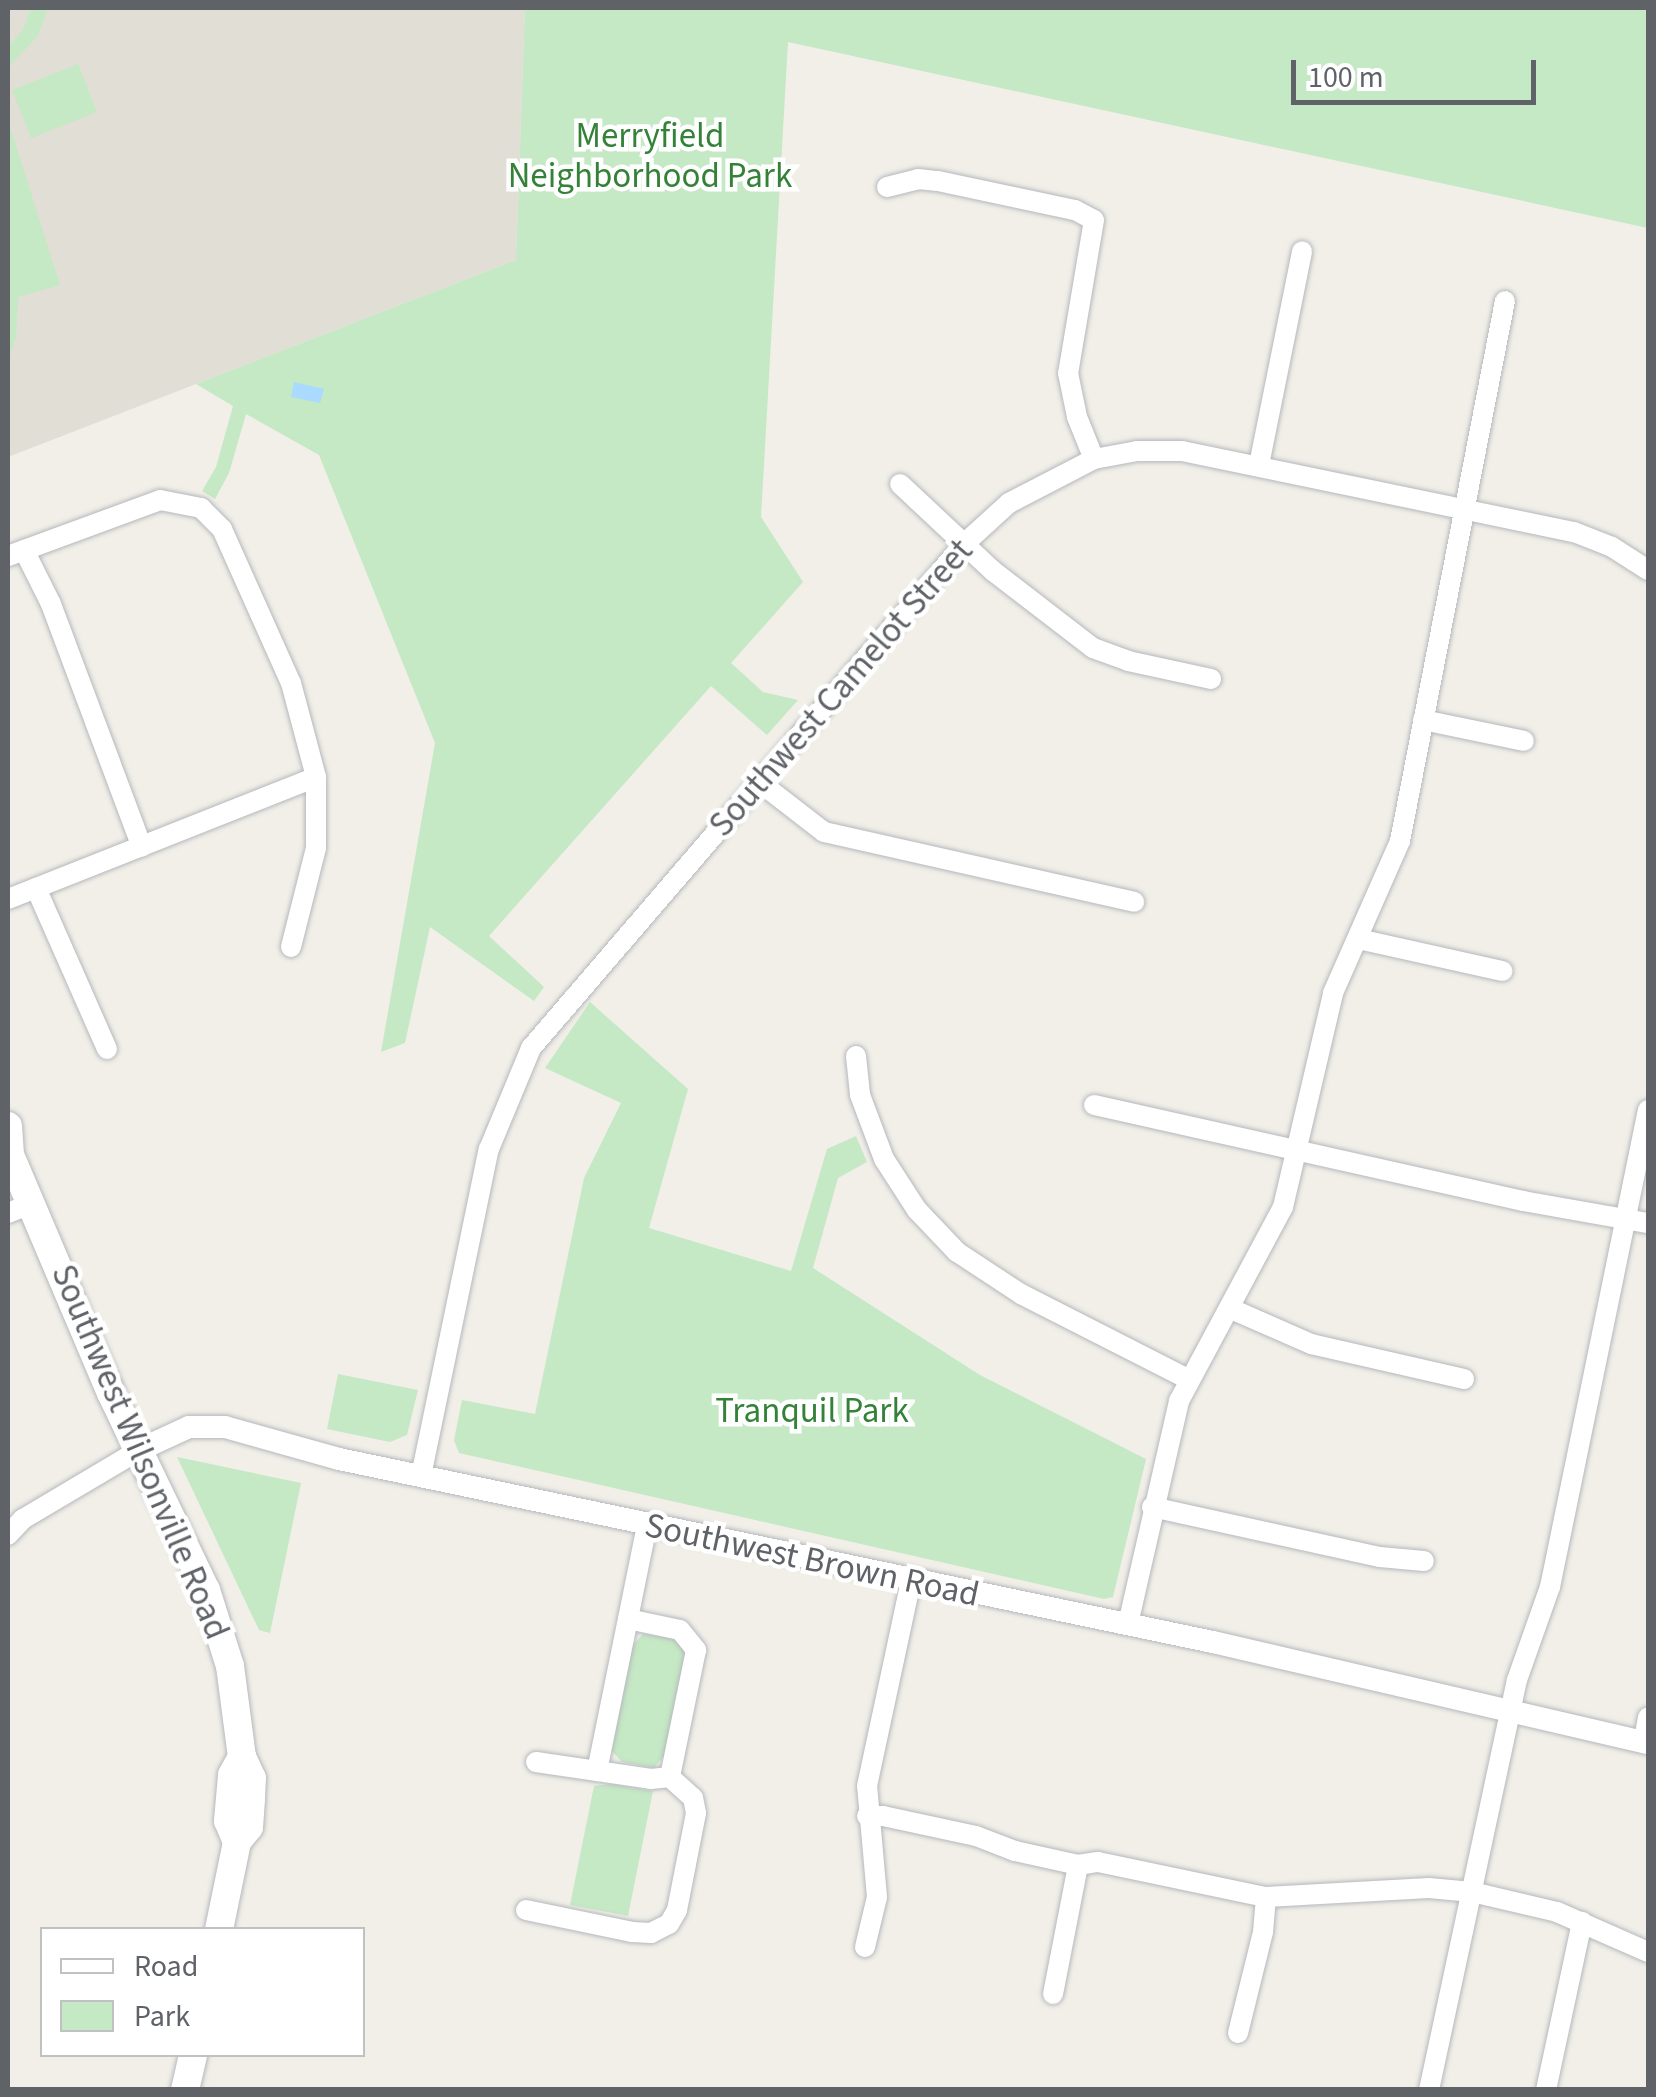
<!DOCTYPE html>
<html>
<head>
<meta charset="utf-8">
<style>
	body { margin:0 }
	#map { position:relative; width:1656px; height:2097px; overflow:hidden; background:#f1efe8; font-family:"Source Sans 3",sans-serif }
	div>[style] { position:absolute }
	.education>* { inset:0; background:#e1ded6 }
	.green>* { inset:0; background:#c5e8c5 }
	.water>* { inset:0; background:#aadaff }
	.roads { filter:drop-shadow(0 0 2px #b5b8bc) drop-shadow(0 0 2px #b5b8bc) }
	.minor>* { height:20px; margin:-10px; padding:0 10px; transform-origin:10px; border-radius:10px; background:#fff }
	.tertiary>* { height:22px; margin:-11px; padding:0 11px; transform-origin:11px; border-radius:11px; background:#fff }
	.secondary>* { height:28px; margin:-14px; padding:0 14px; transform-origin:14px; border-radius:14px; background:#fff }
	span { translate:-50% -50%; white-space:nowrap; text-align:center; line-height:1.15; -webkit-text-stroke:9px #fff; paint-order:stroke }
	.park-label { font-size:35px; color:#348238 }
	.street-label { font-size:35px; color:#5f6368 }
	.frame { position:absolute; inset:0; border:10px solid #5f6368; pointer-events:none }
	.legend { position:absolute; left:40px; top:1927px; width:325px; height:130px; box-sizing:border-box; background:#fff; border:2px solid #bfc1c3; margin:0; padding:12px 18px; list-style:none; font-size:30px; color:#5f6368 }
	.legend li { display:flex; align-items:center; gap:20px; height:50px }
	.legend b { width:50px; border:2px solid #bfc1c3 }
	.scale { position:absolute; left:1291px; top:60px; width:245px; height:45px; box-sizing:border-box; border:5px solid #5f6368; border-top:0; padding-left:12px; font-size:30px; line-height:35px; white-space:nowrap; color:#5f6368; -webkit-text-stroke:8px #fff; paint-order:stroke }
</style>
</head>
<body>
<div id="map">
	<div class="education">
		<i style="clip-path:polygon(8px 8px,525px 8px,516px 260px,8px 457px)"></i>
	</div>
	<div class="green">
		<i style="clip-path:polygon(31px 8px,48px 8px,38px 36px,8px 67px,8px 47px,24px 28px)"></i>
		<i style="clip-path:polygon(525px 8px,1648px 8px,1648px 228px,788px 42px,761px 517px,803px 582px,731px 663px,763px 692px,798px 700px,767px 735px,711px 686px,489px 936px,544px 987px,534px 1001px,430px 927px,405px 1043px,381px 1052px,435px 743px,319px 455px,246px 414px,229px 473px,215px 499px,202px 491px,216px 467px,233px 406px,196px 384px,516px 260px)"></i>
		<i style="clip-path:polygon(78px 64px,97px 112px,31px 138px,12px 90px)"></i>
		<i style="clip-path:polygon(8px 120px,60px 285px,18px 297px,16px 336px,8px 363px)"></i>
		<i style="clip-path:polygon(590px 1002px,688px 1089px,649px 1228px,791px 1271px,827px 1149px,856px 1136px,867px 1162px,838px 1178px,813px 1268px,980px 1375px,1146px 1459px,1113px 1597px,1104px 1599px,459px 1453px,454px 1440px,462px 1400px,535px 1414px,584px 1178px,621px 1103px,545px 1068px)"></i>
		<i style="clip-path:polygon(338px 1374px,418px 1390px,407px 1435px,390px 1442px,327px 1429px)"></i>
		<i style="clip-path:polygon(177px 1457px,301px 1483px,270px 1633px,259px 1630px)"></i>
		<i style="clip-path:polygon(643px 1634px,676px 1639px,685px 1653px,664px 1756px,654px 1768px,622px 1762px,612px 1751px,632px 1646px)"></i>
		<i style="clip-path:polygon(610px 1784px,653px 1791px,628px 1916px,570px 1905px,594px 1786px)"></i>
	</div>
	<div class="water">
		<i style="clip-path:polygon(294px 382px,324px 389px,320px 403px,291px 397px)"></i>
	</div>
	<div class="roads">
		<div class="minor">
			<i style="left:887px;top:187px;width:32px;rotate:-14deg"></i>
			<i style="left:918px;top:179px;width:20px;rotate:6deg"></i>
			<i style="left:938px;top:181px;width:140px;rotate:12deg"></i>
			<i style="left:1075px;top:210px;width:21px;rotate:28deg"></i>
			<i style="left:1094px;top:220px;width:155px;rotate:99.6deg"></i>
			<i style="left:1068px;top:373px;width:45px;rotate:78.4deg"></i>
			<i style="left:1077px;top:417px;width:45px;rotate:68deg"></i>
			<i style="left:1259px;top:465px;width:218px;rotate:-78.6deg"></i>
			<i style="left:900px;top:484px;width:127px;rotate:43.1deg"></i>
			<i style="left:993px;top:571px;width:126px;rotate:37.6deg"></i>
			<i style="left:1093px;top:648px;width:37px;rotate:20deg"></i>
			<i style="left:1128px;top:661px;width:85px;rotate:12.2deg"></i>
			<i style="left:24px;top:550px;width:60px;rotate:63.4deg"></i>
			<i style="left:51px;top:604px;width:259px;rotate:69.5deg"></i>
			<i style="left:8px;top:556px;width:162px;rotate:-20.2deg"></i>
			<i style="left:160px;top:500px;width:42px;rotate:11deg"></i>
			<i style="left:201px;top:508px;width:30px;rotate:45deg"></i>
			<i style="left:222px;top:529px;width:169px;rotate:65.9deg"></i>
			<i style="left:291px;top:683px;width:97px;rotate:75.1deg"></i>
			<i style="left:316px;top:777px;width:71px;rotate:90deg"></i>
			<i style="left:316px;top:848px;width:102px;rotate:104.2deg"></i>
			<i style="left:1423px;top:720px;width:103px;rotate:11.7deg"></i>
			<i style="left:758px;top:781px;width:83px;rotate:37.7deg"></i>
			<i style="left:824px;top:832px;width:318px;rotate:12.7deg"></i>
			<i style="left:36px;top:888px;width:176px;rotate:66.2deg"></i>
			<i style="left:8px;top:899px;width:331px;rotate:-21.6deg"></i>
			<i style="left:1358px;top:939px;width:148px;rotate:12.5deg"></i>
			<i style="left:856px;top:1056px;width:39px;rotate:84deg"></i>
			<i style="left:860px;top:1095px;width:68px;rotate:69.4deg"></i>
			<i style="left:884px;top:1159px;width:61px;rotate:57.1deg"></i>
			<i style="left:917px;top:1210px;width:58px;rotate:46.4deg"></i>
			<i style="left:957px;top:1252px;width:77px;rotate:33.3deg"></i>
			<i style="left:1021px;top:1294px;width:187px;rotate:27deg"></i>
			<i style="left:1094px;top:1105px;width:440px;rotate:12.6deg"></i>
			<i style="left:1523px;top:1201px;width:127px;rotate:10deg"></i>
			<i style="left:8px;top:1213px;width:27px;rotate:-22deg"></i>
			<i style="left:1229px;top:1308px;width:90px;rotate:23.7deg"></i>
			<i style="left:1311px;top:1344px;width:157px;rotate:12.9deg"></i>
			<i style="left:421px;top:1476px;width:334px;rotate:-78.3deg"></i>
			<i style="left:489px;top:1149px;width:109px;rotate:-67.4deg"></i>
			<i style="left:531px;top:1048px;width:664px;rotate:-49.33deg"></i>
			<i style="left:964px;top:544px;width:61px;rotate:-42.3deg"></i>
			<i style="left:1009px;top:503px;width:96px;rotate:-27.4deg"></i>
			<i style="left:1094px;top:459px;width:44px;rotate:-10.5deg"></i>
			<i style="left:1137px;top:451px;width:45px"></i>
			<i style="left:1182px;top:451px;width:400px;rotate:11.7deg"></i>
			<i style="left:1574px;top:532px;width:41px;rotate:21.5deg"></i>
			<i style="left:1612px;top:547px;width:43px;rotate:32.6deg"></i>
			<i style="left:1152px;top:1507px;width:233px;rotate:12.4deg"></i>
			<i style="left:1380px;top:1557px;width:44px;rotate:5.2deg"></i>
			<i style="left:8px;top:1535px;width:22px;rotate:-47deg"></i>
			<i style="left:23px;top:1519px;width:135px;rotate:-30.7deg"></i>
			<i style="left:628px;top:1619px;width:53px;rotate:11.9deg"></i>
			<i style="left:680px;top:1630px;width:26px;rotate:51deg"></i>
			<i style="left:696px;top:1650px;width:130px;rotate:101.6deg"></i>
			<i style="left:1128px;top:1624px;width:229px;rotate:-77.1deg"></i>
			<i style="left:1179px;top:1401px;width:220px;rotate:-61.8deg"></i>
			<i style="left:1283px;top:1207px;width:220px;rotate:-76.8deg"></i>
			<i style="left:1333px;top:993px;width:166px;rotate:-66.2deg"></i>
			<i style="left:1400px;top:841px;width:550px;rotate:-79deg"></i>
			<i style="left:1644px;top:1740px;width:23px;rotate:-80deg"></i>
			<i style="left:536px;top:1762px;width:116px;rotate:8.4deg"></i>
			<i style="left:651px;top:1779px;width:19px;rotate:-6deg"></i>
			<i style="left:597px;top:1771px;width:250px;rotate:-78.5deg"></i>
			<i style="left:867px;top:1816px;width:16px"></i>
			<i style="left:883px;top:1816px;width:95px;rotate:12.1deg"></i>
			<i style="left:976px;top:1836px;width:42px;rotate:21deg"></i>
			<i style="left:1015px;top:1851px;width:65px;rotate:12.5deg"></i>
			<i style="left:1078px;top:1865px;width:20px;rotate:-9deg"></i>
			<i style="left:1098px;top:1862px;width:172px;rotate:11.8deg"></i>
			<i style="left:1266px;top:1897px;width:163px;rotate:-3.2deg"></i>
			<i style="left:1429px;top:1888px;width:43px;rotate:5.3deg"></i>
			<i style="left:1472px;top:1892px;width:87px;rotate:13.2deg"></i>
			<i style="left:1557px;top:1912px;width:99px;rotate:23.7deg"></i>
			<i style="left:526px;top:1910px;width:108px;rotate:11.7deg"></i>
			<i style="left:632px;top:1932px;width:19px;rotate:3deg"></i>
			<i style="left:651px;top:1933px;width:20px;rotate:-27deg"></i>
			<i style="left:669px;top:1924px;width:16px;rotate:-60deg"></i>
			<i style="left:677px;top:1910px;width:99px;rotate:-78.9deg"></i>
			<i style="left:696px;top:1813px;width:15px;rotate:-101deg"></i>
			<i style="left:693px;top:1798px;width:31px;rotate:-138deg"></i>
			<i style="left:865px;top:1947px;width:51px;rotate:-76.5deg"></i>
			<i style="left:877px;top:1897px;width:111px;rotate:-95.1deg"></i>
			<i style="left:867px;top:1786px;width:211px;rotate:-77.9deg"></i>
			<i style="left:1053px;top:1994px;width:131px;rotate:-79deg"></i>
			<i style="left:1238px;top:2033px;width:104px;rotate:-76.1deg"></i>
			<i style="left:1263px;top:1932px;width:35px;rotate:-85deg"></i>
			<i style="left:1429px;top:2090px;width:419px;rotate:-77.9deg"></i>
			<i style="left:1517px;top:1680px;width:99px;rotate:-70.5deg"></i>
			<i style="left:1550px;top:1587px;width:487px;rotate:-78.4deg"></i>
			<i style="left:1546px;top:2090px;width:172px;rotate:-77.9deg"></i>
		</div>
		<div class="tertiary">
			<i style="left:139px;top:1450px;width:55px;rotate:-24.7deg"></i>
			<i style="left:189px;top:1427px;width:36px"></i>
			<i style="left:225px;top:1427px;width:118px;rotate:15.7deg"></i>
			<i style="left:339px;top:1459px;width:893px;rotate:11.83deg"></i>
			<i style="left:1213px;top:1642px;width:447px;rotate:13.1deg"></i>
		</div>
		<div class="secondary">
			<i style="left:8px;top:1126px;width:29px;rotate:86deg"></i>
			<i style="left:10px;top:1155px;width:259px;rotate:67deg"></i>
			<i style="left:111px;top:1393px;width:219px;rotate:64.3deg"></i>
			<i style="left:206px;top:1590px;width:80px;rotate:72.5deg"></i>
			<i style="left:230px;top:1666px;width:92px;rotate:82.5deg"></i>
			<i style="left:242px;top:1757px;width:23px;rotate:65deg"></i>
			<i style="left:252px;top:1778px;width:21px;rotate:93deg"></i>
			<i style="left:251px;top:1799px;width:28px;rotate:94deg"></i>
			<i style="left:249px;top:1827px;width:19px;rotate:129deg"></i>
			<i style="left:237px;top:1842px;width:90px;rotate:101.6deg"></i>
			<i style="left:237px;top:1842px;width:23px;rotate:-113deg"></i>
			<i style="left:228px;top:1821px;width:46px;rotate:-85deg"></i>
			<i style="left:232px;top:1775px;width:21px;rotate:-61deg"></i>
			<i style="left:185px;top:2090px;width:37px;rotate:-77deg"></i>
		</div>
	</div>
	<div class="park-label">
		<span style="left:650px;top:156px">Merryfield<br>Neighborhood Park</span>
		<span style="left:812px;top:1411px">Tranquil Park</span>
	</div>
	<div class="street-label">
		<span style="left:841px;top:688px;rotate:-49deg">Southwest Camelot Street</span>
		<span style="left:140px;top:1452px;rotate:67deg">Southwest Wilsonville Road</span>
		<span style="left:812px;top:1560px;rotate:12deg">Southwest Brown Road</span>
	</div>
	<div class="frame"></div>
	<ul class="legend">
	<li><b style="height:12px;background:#fff"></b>Road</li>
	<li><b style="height:28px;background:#c5e8c5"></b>Park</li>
	</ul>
	<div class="scale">100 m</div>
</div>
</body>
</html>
